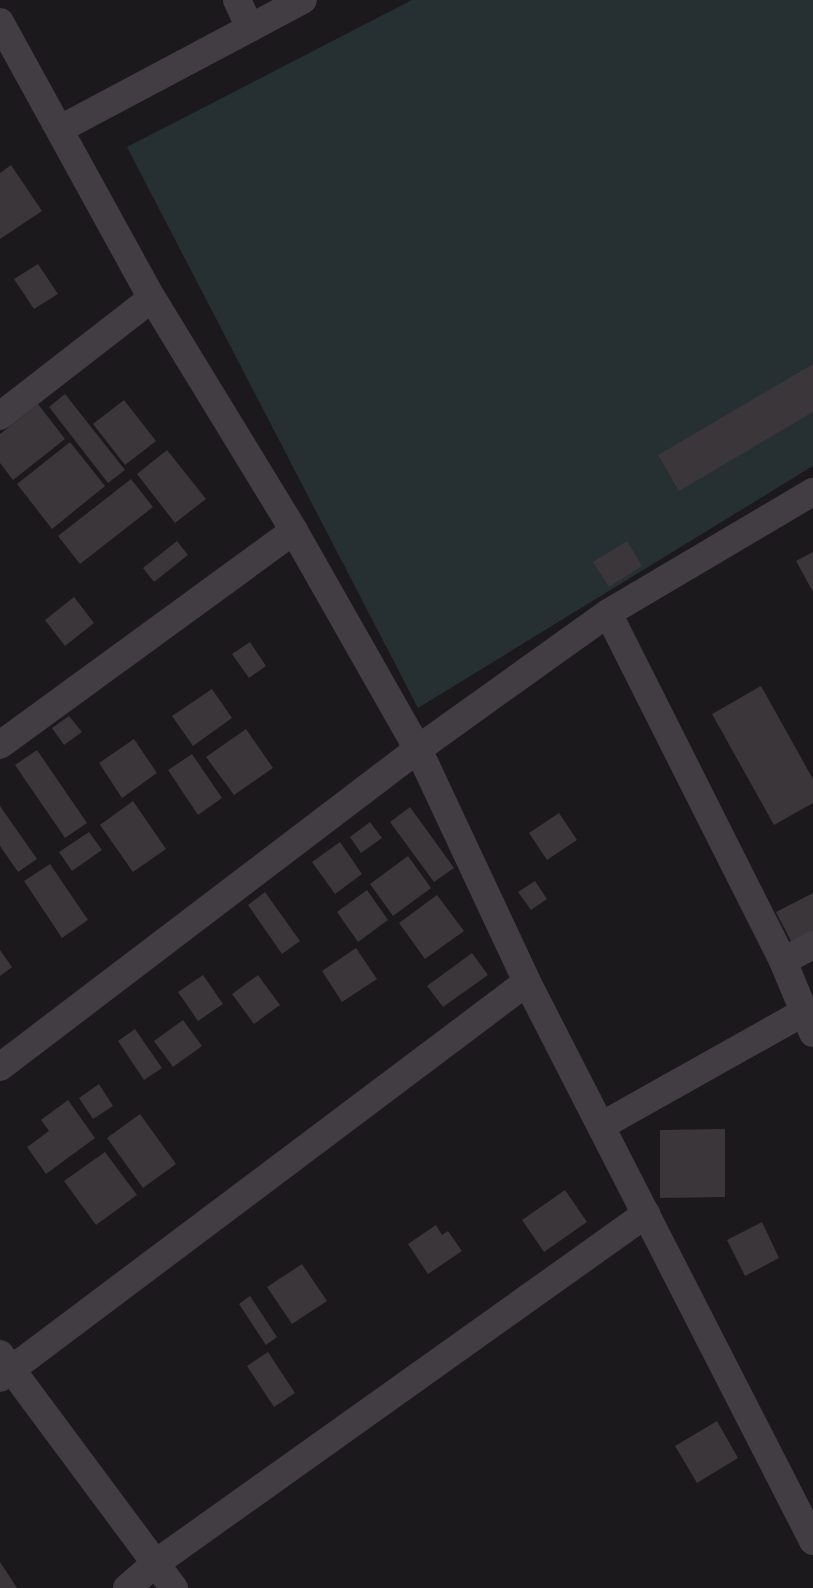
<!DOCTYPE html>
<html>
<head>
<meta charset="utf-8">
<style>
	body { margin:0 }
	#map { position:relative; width:813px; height:1588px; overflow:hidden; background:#1b191b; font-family:Lato,sans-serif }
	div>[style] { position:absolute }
	.green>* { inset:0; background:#262f31 }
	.building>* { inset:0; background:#3a363a }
	.minor>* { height:28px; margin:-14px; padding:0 14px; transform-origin:14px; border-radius:14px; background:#423c43 }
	span { translate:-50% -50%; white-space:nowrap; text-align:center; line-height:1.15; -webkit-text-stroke:5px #161416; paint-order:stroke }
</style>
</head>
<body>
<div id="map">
	<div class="green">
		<i style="clip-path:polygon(412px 0,813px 0,813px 466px,418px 708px,127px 147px)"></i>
	</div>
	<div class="building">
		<i style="clip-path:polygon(11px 165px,42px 211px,0 239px,0 173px)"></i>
		<i style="clip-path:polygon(38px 264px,58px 294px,34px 309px,14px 279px)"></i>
		<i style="clip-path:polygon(813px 364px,813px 412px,679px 491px,658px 455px)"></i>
		<i style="clip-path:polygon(65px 394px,125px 470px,108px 483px,49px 407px)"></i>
		<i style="clip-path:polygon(124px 400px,156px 441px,125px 465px,93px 424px)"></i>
		<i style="clip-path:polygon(38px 404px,65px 439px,13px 480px,0 463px,0 434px)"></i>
		<i style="clip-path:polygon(70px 442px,105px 486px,52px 529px,17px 484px)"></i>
		<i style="clip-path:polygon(167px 450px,206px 499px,175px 523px,137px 474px)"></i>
		<i style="clip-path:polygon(131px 479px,153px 507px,80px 564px,58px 536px)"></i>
		<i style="clip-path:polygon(177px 541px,188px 555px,154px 582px,143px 568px)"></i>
		<i style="clip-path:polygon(627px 541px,642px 566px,609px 587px,593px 562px)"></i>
		<i style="clip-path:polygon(813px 552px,813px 592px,796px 561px)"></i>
		<i style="clip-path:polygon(74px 597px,94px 623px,65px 646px,45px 620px)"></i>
		<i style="clip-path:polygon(250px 642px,266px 666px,249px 678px,232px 654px)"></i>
		<i style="clip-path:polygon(761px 686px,813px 779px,813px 803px,774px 825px,712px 714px)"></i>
		<i style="clip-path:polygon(212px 689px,232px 718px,193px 746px,172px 716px)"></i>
		<i style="clip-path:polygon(69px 716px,82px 732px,64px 745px,52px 728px)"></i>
		<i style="clip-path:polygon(246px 729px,273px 768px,234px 795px,206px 757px)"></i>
		<i style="clip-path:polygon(134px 739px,157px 773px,122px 798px,99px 763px)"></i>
		<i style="clip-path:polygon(37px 750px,87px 823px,65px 838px,15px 765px)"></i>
		<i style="clip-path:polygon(192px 754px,222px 798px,198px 815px,168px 770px)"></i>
		<i style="clip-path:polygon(133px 801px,166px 849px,133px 872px,100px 825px)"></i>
		<i style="clip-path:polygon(0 806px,37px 859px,18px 872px,0 846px)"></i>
		<i style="clip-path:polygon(410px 807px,454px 868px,434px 882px,390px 822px)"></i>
		<i style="clip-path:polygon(559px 813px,577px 840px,547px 860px,529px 833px)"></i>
		<i style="clip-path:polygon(370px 822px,382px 838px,361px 853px,350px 837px)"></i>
		<i style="clip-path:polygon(89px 832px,102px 850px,72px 871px,59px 852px)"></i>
		<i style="clip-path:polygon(340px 842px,362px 874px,335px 894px,312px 862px)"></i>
		<i style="clip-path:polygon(408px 856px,431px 888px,393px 916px,370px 884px)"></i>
		<i style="clip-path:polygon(50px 864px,88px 920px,62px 938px,24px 881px)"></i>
		<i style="clip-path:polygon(535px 881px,547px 899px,531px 910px,518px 892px)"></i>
		<i style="clip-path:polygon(367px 890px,388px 920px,358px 942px,337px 912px)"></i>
		<i style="clip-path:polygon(265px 892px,300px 941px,282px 954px,248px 905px)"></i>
		<i style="clip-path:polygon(813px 893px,813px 937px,794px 947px,776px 912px)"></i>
		<i style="clip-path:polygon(437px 895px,464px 931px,425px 959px,399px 923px)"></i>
		<i style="clip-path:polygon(356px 948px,377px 979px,342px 1002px,322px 971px)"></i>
		<i style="clip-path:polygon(0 950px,12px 967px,0 976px)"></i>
		<i style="clip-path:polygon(472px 953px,488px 975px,443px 1007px,427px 986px)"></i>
		<i style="clip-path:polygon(203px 975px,223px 1004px,198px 1021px,178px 992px)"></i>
		<i style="clip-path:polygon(258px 975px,280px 1005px,254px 1024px,232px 994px)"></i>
		<i style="clip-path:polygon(183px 1020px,202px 1046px,173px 1067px,154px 1041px)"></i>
		<i style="clip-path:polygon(135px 1029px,162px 1068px,144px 1080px,118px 1041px)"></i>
		<i style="clip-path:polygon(99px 1084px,113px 1106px,93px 1119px,79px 1098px)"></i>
		<i style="clip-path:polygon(68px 1100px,95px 1138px,46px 1174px,27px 1147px,49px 1131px,41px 1120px)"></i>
		<i style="clip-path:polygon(140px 1114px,176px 1164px,143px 1188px,107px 1138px)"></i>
		<i style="clip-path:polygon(725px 1129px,725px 1197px,660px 1198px,660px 1130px)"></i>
		<i style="clip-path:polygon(105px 1152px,137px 1195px,96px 1225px,64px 1181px)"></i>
		<i style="clip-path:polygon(565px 1190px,587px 1222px,544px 1252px,522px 1220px)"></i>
		<i style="clip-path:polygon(762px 1222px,779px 1258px,745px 1276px,727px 1240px)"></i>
		<i style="clip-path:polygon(436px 1225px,442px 1235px,448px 1231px,462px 1251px,428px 1274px,408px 1244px)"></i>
		<i style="clip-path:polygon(302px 1264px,327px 1301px,292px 1324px,267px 1287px)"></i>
		<i style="clip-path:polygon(250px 1296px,277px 1337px,266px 1345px,239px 1304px)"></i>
		<i style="clip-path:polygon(268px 1352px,295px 1393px,274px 1407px,247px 1366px)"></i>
		<i style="clip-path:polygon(717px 1421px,738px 1458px,697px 1483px,675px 1446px)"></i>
		<i style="clip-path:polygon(0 1562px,17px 1588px,0 1588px)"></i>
	</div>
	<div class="minor">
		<i style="left:237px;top:0;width:31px;rotate:65deg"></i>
		<i style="left:0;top:22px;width:315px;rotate:61.2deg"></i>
		<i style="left:152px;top:298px;width:273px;rotate:58.6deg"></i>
		<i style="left:294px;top:531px;width:251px;rotate:60.4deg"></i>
		<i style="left:418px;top:749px;width:257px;rotate:64.9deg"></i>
		<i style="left:527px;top:982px;width:628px;rotate:62.9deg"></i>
		<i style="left:60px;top:129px;width:275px;rotate:-28deg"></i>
		<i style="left:0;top:416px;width:192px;rotate:-37.8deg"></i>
		<i style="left:608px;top:613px;width:390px;rotate:63.3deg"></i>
		<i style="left:783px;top:961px;width:78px;rotate:67.4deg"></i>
		<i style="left:0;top:745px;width:364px;rotate:-36.1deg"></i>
		<i style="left:783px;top:961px;width:34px;rotate:-28deg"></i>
		<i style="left:0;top:1067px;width:525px;rotate:-37.26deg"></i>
		<i style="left:418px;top:749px;width:234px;rotate:-35.6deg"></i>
		<i style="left:608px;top:613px;width:238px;rotate:-30.6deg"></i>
		<i style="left:601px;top:1126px;width:231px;rotate:-29.3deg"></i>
		<i style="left:0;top:1354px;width:292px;rotate:53.4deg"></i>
		<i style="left:0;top:1378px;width:659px;rotate:-36.92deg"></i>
		<i style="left:127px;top:1588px;width:38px;rotate:-41deg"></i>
		<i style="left:156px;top:1563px;width:602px;rotate:-35.46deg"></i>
	</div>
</div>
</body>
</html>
